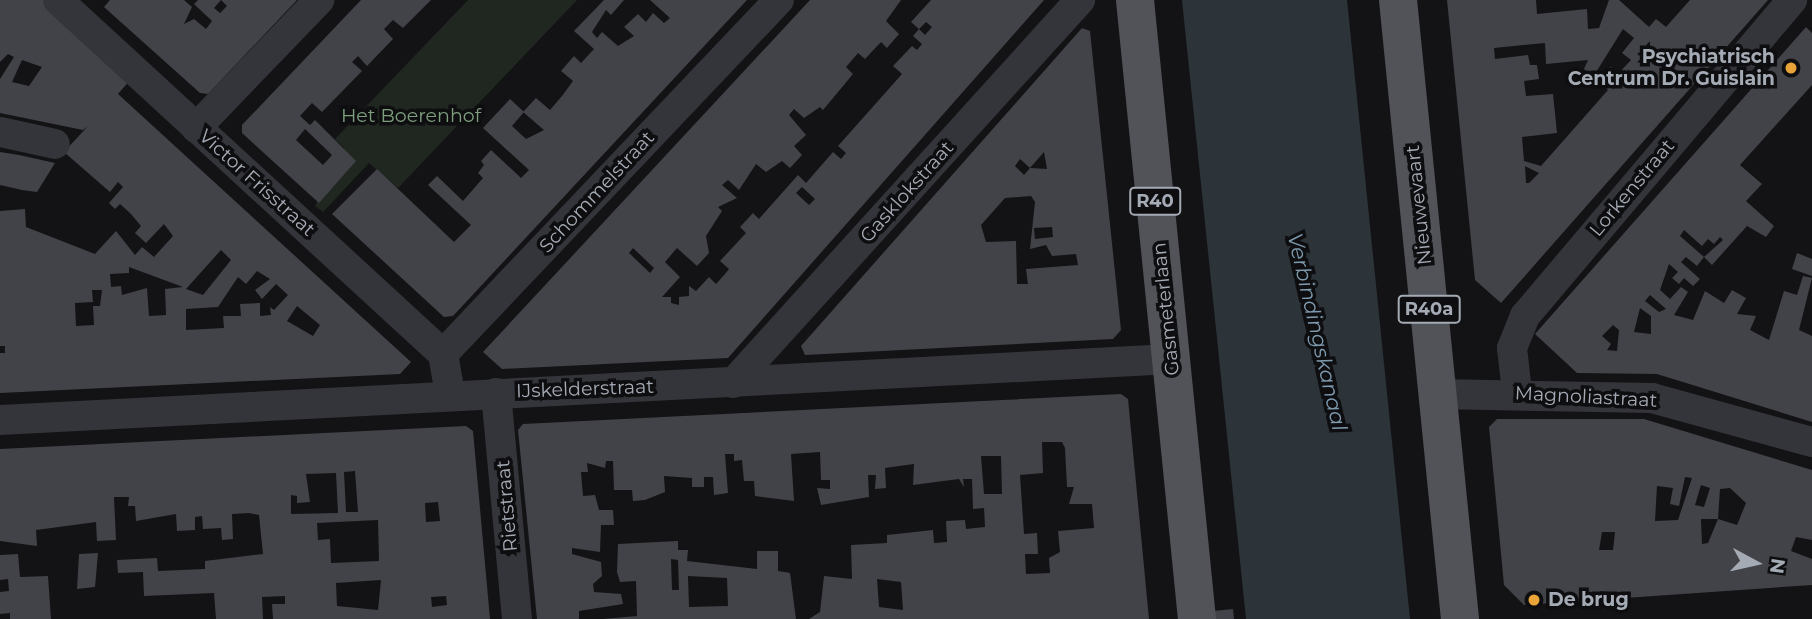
<!DOCTYPE html>
<html>
<head>
<meta charset="utf-8">
<style>
	body { margin:0 }
	#map { position:relative; width:1812px; height:619px; overflow:hidden; background:#131315; font-family:Montserrat,sans-serif }
	div>[style] { position:absolute }
	.green>* { inset:0; background:#202720 }
	.water>* { inset:0; background:#2c343a }
	.building>* { inset:0; background:#424348 }
	.minor>* { height:30px; margin:-15px; padding:0 15px; transform-origin:15px; border-radius:15px; background:#34353a }
	.major>* { height:38px; margin:-19px; padding:0 19px; transform-origin:19px; border-radius:19px; background:#515358 }
	.dots>* { width:19px; height:19px; translate:-50% -50%; box-sizing:border-box; border:4px solid #0e0e10; border-radius:50% }
	span { translate:-50% -50%; white-space:nowrap; text-align:center; line-height:1.15; -webkit-text-stroke:7px #0e0e10; paint-order:stroke }
	.shield-label span { padding:2px 5px; background:#0e0e10; border:2px solid; border-radius:5px; -webkit-text-stroke-width:0 }
	.shield-label { font-size:18px; color:#a5abb5; font-weight:700 }
	.poi-label { font-size:19px; color:#a5abb5; font-weight:700 }
	.right { translate:-100% -50%; text-align:right }
	.left { translate:0 -50%; text-align:left }
	.park-label { font-size:19px; color:#7d9f7e }
	.street-label { font-size:19px; color:#a5abb5 }
	.water-label { font-size:21px; color:#7e9aae; font-style:italic }
	.north { position:absolute; left:1721px; top:528px; width:70px; height:70px; -webkit-text-stroke:5px #0e0e10; paint-order:stroke; rotate:98deg; font-size:19px; font-weight:700; line-height:28px; text-align:center; color:#a5abb5 }
	.north::after { content:''; display:block; margin:auto; width:24px; height:32px; background:#a5abb5; clip-path:polygon(50% 0,100% 100%,50% 72%,0 100%) }
</style>
</head>
<body>
<div id="map">
	<div class="green">
		<i style="clip-path:polygon(468px 0,577px 0,398px 188px,369px 163px,323px 212px,315px 206px,344px 148px,335px 139px)"></i>
	</div>
	<div class="water">
		<i style="clip-path:polygon(1182px 0,1347px 0,1410px 619px,1246px 619px)"></i>
	</div>
	<div class="building">
		<i style="clip-path:polygon(evenodd,0 0,45px 0,131px 79px,118px 94px,411px 362px,400px 374px,0 393px,0 353px,5px 353px,5px 346px,0 346px,0 211px,25px 209px,26px 227px,95px 254px,116px 231px,135px 255px,142px 247px,154px 257px,173px 236px,164px 224px,146px 243px,135px 233px,141px 226px,131px 214px,120px 204px,115px 209px,109px 203px,123px 187px,118px 182px,110px 192px,64px 152px,88px 126px,83px 130px,0 113px,0 79px,14px 57px,8px 54px,0 62px,0 0,22px 60px,42px 67px,29px 86px,12px 82px,22px 60px,0 0,221px 250px,231px 260px,203px 295px,186px 289px,221px 250px,0 0,129px 267px,183px 287px,165px 289px,166px 315px,149px 316px,147px 288px,122px 295px,121px 286px,111px 287px,110px 274px,129px 273px,129px 267px,0 0,257px 271px,270px 279px,255px 290px,262px 299px,276px 284px,288px 295px,274px 310px,270px 307px,271px 315px,260px 316px,260px 303px,240px 304px,241px 316px,223px 316px,224px 328px,186px 330px,186px 309px,218px 307px,238px 277px,246px 284px,257px 271px,0 0,92px 290px,102px 290px,100px 306px,93px 306px,94px 325px,76px 326px,75px 303px,93px 302px,92px 290px,0 0,297px 306px,320px 325px,313px 336px,287px 321px,297px 306px)"></i>
		<i style="clip-path:polygon(110px 0,184px 0,192px 7px,184px 24px,194px 19px,206px 29px,212px 21px,194px 4px,198px 0,221px 0,214px 8px,220px 13px,227px 6px,221px 0,297px 0,208px 94px,200px 93px,104px 7px)"></i>
		<i style="clip-path:polygon(evenodd,361px 0,431px 0,403px 28px,393px 20px,384px 29px,393px 39px,367px 66px,358px 56px,352px 62px,362px 71px,322px 112px,312px 103px,300px 116px,310px 125px,315px 120px,356px 161px,319px 203px,242px 133px,242px 125px,361px 0,305px 129px,332px 155px,323px 165px,296px 140px,305px 129px)"></i>
		<i style="clip-path:polygon(604px 0,624px 0,611px 15px,606px 10px,592px 32px,597px 38px,602px 32px,618px 46px,634px 36px,624px 27px,638px 14px,646px 22px,653px 13px,664px 23px,670px 18px,650px 0,747px 0,453px 316px,444px 317px,332px 214px,377px 169px,454px 242px,471px 225px,428px 185px,437px 176px,463px 201px,483px 178px,478px 173px,484px 165px,481px 161px,491px 150px,521px 178px,529px 170px,483px 128px,510px 99px,524px 112px,512px 126px,526px 139px,544px 130px,523px 112px,536px 98px,550px 110px,562px 96px,573px 81px,561px 71px,574px 56px,581px 63px,594px 49px,574px 31px)"></i>
		<i style="clip-path:polygon(evenodd,810px 0,901px 0,886px 21px,899px 34px,887px 48px,881px 42px,865px 59px,858px 53px,846px 67px,853px 74px,823px 110px,820px 107px,804px 118px,794px 109px,789px 115px,806px 135px,794px 146px,802px 155px,790px 168px,782px 161px,766px 172px,756px 164px,739px 190px,728px 180px,722px 185px,737px 198px,718px 207px,722px 211px,706px 236px,709px 253px,697px 266px,677px 248px,665px 262px,680px 277px,662px 297px,671px 297px,671px 303px,679px 305px,679px 297px,689px 296px,689px 286px,696px 291px,709px 277px,716px 284px,725px 274px,729px 269px,720px 261px,746px 233px,740px 227px,753px 213px,759px 219px,798px 175px,806px 183px,833px 152px,841px 159px,846px 153px,838px 146px,902px 74px,893px 66px,912px 46px,917px 50px,922px 44px,913px 36px,919px 29px,925px 35px,932px 27px,926px 22px,919px 29px,911px 22px,931px 0,1044px 0,728px 358px,502px 369px,483px 352px,810px 0,802px 187px,815px 199px,809px 205px,796px 193px,802px 187px,810px 0,633px 248px,654px 268px,650px 273px,629px 253px,633px 248px)"></i>
		<i style="clip-path:polygon(evenodd,1447px 0,1536px 0,1537px 14px,1587px 9px,1588px 29px,1599px 28px,1609px 0,1619px 0,1649px 27px,1656px 19px,1666px 27px,1690px 0,1768px 0,1501px 303px,1475px 280px,1447px 0,1623px 29px,1634px 38px,1622px 53px,1631px 60px,1618px 74px,1611px 67px,1599px 82px,1608px 90px,1541px 166px,1524px 161px,1522px 137px,1557px 133px,1553px 94px,1526px 96px,1524px 81px,1539px 79px,1537px 65px,1530px 65px,1528px 55px,1495px 59px,1494px 48px,1545px 43px,1546px 64px,1588px 60px,1584px 69px,1593px 77px,1623px 29px,1447px 0,1525px 166px,1539px 173px,1529px 183px,1526px 183px,1525px 166px)"></i>
		<i style="clip-path:polygon(evenodd,1806px 27px,1812px 33px,1812px 85px,1740px 165px,1762px 184px,1746px 201px,1774px 226px,1766px 237px,1747px 226px,1712px 265px,1704px 257px,1723px 240px,1720px 237px,1714px 244px,1708px 239px,1702px 246px,1684px 230px,1680px 236px,1704px 257px,1697px 266px,1686px 257px,1681px 262px,1700px 279px,1693px 286px,1684px 278px,1679px 284px,1672px 278px,1678px 272px,1669px 264px,1660px 290px,1670px 299px,1681px 287px,1688px 292px,1674px 315px,1693px 320px,1705px 291px,1724px 303px,1732px 290px,1746px 298px,1737px 314px,1756px 316px,1750px 330px,1769px 340px,1784px 291px,1797px 295px,1803px 276px,1812px 278px,1799px 330px,1812px 336px,1812px 422px,1657px 374px,1577px 373px,1535px 334px,1806px 27px,1650px 295px,1666px 309px,1659px 312px,1645px 301px,1650px 295px,1806px 27px,1640px 308px,1651px 316px,1651px 334px,1634px 332px,1640px 308px,1806px 27px,1613px 325px,1619px 330px,1617px 351px,1607px 350px,1611px 344px,1602px 336px,1613px 325px)"></i>
		<i style="clip-path:polygon(evenodd,1082px 28px,1090px 31px,1121px 330px,1113px 339px,805px 355px,801px 346px,1082px 28px,1044px 152px,1047px 169px,1030px 168px,1024px 175px,1015px 166px,1020px 159px,1030px 168px,1044px 152px,1082px 28px,1031px 196px,1035px 202px,1030px 249px,1046px 245px,1052px 256px,1076px 254px,1078px 265px,1026px 269px,1028px 284px,1017px 284px,1016px 241px,986px 242px,981px 225px,1005px 198px,1031px 196px,1082px 28px,1052px 227px,1053px 237px,1035px 239px,1034px 228px,1052px 227px)"></i>
		<i style="clip-path:polygon(0 152px,19px 155px,55px 163px,37px 192px,22px 190px,0 185px)"></i>
		<i style="clip-path:polygon(1797px 253px,1812px 259px,1812px 276px,1792px 269px)"></i>
		<i style="clip-path:polygon(evenodd,1121px 394px,1128px 399px,1149px 619px,809px 619px,820px 612px,824px 576px,852px 579px,851px 545px,887px 543px,887px 535px,933px 530px,934px 543px,947px 542px,946px 521px,965px 520px,966px 529px,985px 527px,984px 508px,973px 509px,972px 479px,963px 479px,964px 487px,959px 479px,913px 485px,914px 464px,885px 468px,886px 488px,875px 489px,876px 475px,868px 475px,869px 497px,821px 505px,817px 488px,830px 489px,830px 480px,821px 480px,820px 452px,791px 454px,794px 501px,755px 496px,754px 481px,744px 481px,742px 460px,734px 461px,734px 454px,725px 454px,728px 493px,714px 495px,713px 477px,704px 477px,704px 487px,692px 487px,692px 478px,664px 476px,665px 492px,645px 500px,633px 501px,632px 490px,614px 490px,613px 461px,606px 461px,605px 468px,587px 463px,588px 472px,581px 472px,583px 496px,595px 495px,599px 510px,613px 510px,614px 525px,601px 525px,600px 552px,572px 548px,572px 554px,601px 562px,602px 576px,593px 584px,594px 592px,621px 594px,623px 604px,579px 611px,579px 619px,537px 619px,518px 430px,523px 424px,1121px 394px,1042px 442px,1062px 442px,1065px 448px,1067px 487px,1074px 487px,1069px 504px,1092px 504px,1094px 528px,1058px 531px,1060px 552px,1049px 558px,1050px 573px,1026px 574px,1025px 554px,1038px 554px,1037px 533px,1024px 534px,1020px 475px,1043px 473px,1042px 442px,1121px 394px,981px 456px,1001px 456px,1002px 494px,984px 494px,981px 456px,1121px 394px,877px 579px,901px 582px,903px 610px,879px 607px,877px 579px)"></i>
		<i style="clip-path:polygon(evenodd,1497px 419px,1644px 419px,1812px 470px,1812px 540px,1796px 537px,1791px 551px,1812px 559px,1812px 585px,1524px 605px,1504px 585px,1489px 427px,1497px 419px,1685px 477px,1692px 478px,1678px 520px,1655px 521px,1657px 486px,1673px 488px,1670px 504px,1679px 506px,1685px 477px,1497px 419px,1701px 485px,1710px 488px,1704px 507px,1695px 505px,1701px 485px,1497px 419px,1730px 488px,1746px 503px,1737px 525px,1718px 519px,1708px 543px,1702px 544px,1701px 519px,1718px 519px,1720px 489px,1730px 488px,1497px 419px,1602px 532px,1615px 532px,1613px 550px,1599px 550px,1602px 532px)"></i>
		<i style="clip-path:polygon(evenodd,466px 426px,473px 431px,490px 619px,273px 619px,272px 604px,285px 604px,285px 596px,262px 597px,263px 619px,216px 619px,214px 593px,144px 596px,143px 572px,118px 573px,117px 560px,157px 558px,158px 571px,205px 569px,205px 561px,263px 554px,259px 515px,249px 513px,232px 514px,233px 539px,222px 540px,221px 528px,203px 529px,202px 516px,195px 517px,195px 530px,177px 531px,176px 514px,136px 521px,135px 506px,128px 506px,129px 497px,114px 497px,116px 540px,97px 541px,96px 522px,36px 530px,37px 546px,0 541px,0 449px,466px 426px,355px 471px,358px 512px,346px 512px,344px 472px,355px 471px,466px 426px,336px 473px,338px 513px,291px 514px,291px 495px,297px 496px,297px 503px,310px 502px,306px 474px,336px 473px,466px 426px,438px 502px,440px 521px,426px 522px,425px 503px,438px 502px,466px 426px,378px 520px,379px 561px,331px 563px,330px 539px,318px 540px,317px 523px,378px 520px,466px 426px,381px 580px,378px 610px,337px 606px,336px 583px,381px 580px,466px 426px,446px 596px,447px 605px,432px 607px,431px 597px,446px 596px)"></i>
		<i style="clip-path:polygon(evenodd,678px 541px,678px 550px,688px 550px,687px 561px,757px 569px,757px 551px,778px 551px,778px 571px,790px 573px,796px 619px,603px 619px,637px 616px,636px 581px,620px 582px,617px 572px,618px 544px,678px 541px,671px 559px,678px 560px,679px 590px,672px 590px,671px 559px,678px 541px,688px 576px,727px 578px,728px 606px,689px 607px,688px 576px)"></i>
		<i style="clip-path:polygon(98px 553px,95px 587px,77px 589px,79px 554px)"></i>
		<i style="clip-path:polygon(18px 554px,20px 577px,48px 576px,51px 619px,10px 619px,10px 613px,0 614px,0 592px,9px 591px,8px 579px,0 580px,0 555px)"></i>
		<i style="clip-path:polygon(1233px 609px,1234px 619px,1214px 619px,1213px 611px)"></i>
	</div>
	<div class="minor">
		<i style="left:58px;top:0;width:523px;rotate:42.6deg"></i>
		<i style="left:196px;top:128px;width:178px;rotate:-46.1deg"></i>
		<i style="left:0;top:132px;width:56px;rotate:12.3deg"></i>
		<i style="left:733px;top:383px;width:517px;rotate:-47.82deg"></i>
		<i style="left:1517px;top:392px;width:44px;rotate:-96.5deg"></i>
		<i style="left:1512px;top:348px;width:35px;rotate:-68deg"></i>
		<i style="left:1525px;top:316px;width:414px;rotate:-49.8deg"></i>
		<i style="left:496px;top:393px;width:227px;rotate:84.7deg"></i>
		<i style="left:450px;top:394px;width:41px;rotate:-99.9deg"></i>
		<i style="left:443px;top:354px;width:488px;rotate:-46.5deg"></i>
		<i style="left:1438px;top:394px;width:214px;rotate:1.1deg"></i>
		<i style="left:1652px;top:398px;width:166px;rotate:15.4deg"></i>
		<i style="left:0;top:420px;width:1173px;rotate:-2.98deg"></i>
	</div>
	<div class="major">
		<i style="left:1135px;top:0;width:622px;rotate:84.28deg"></i>
		<i style="left:1398px;top:0;width:622px;rotate:84.28deg"></i>
	</div>
	<div class="dots">
		<i style="left:1791px;top:68px;background:#e8a438"></i>
		<i style="left:1534px;top:600px;background:#e8a438"></i>
	</div>
	<div class="shield-label">
		<span style="left:1155px;top:201px">R40</span>
		<span style="left:1429px;top:309px">R40a</span>
	</div>
	<div class="poi-label">
		<span class="right" style="left:1775px;top:68px">Psychiatrisch<br>Centrum Dr. Guislain</span>
		<span class="left" style="left:1548px;top:600px">De brug</span>
	</div>
	<div class="park-label">
		<span style="left:411px;top:116px">Het Boerenhof</span>
	</div>
	<div class="street-label">
		<span style="left:257px;top:183px;rotate:42deg">Victor Frisstraat</span>
		<span style="left:1632px;top:188px;rotate:-50deg">Lorkenstraat</span>
		<span style="left:597px;top:192px;rotate:-47deg">Schommelstraat</span>
		<span style="left:907px;top:192px;rotate:-48deg">Gasklokstraat</span>
		<span style="left:1419px;top:205px;rotate:-96deg">Nieuwevaart</span>
		<span style="left:1166px;top:309px;rotate:-96deg">Gasmeterlaan</span>
		<span style="left:585px;top:389px;rotate:-2deg">IJskelderstraat</span>
		<span style="left:1586px;top:397px;rotate:3deg">Magnoliastraat</span>
		<span style="left:507px;top:506px;rotate:-95deg">Rietstraat</span>
	</div>
	<div class="water-label">
		<span style="left:1317px;top:332px;rotate:77deg">Verbindingskanaal</span>
	</div>
	<div class="north">N</div>
</div>
</body>
</html>
